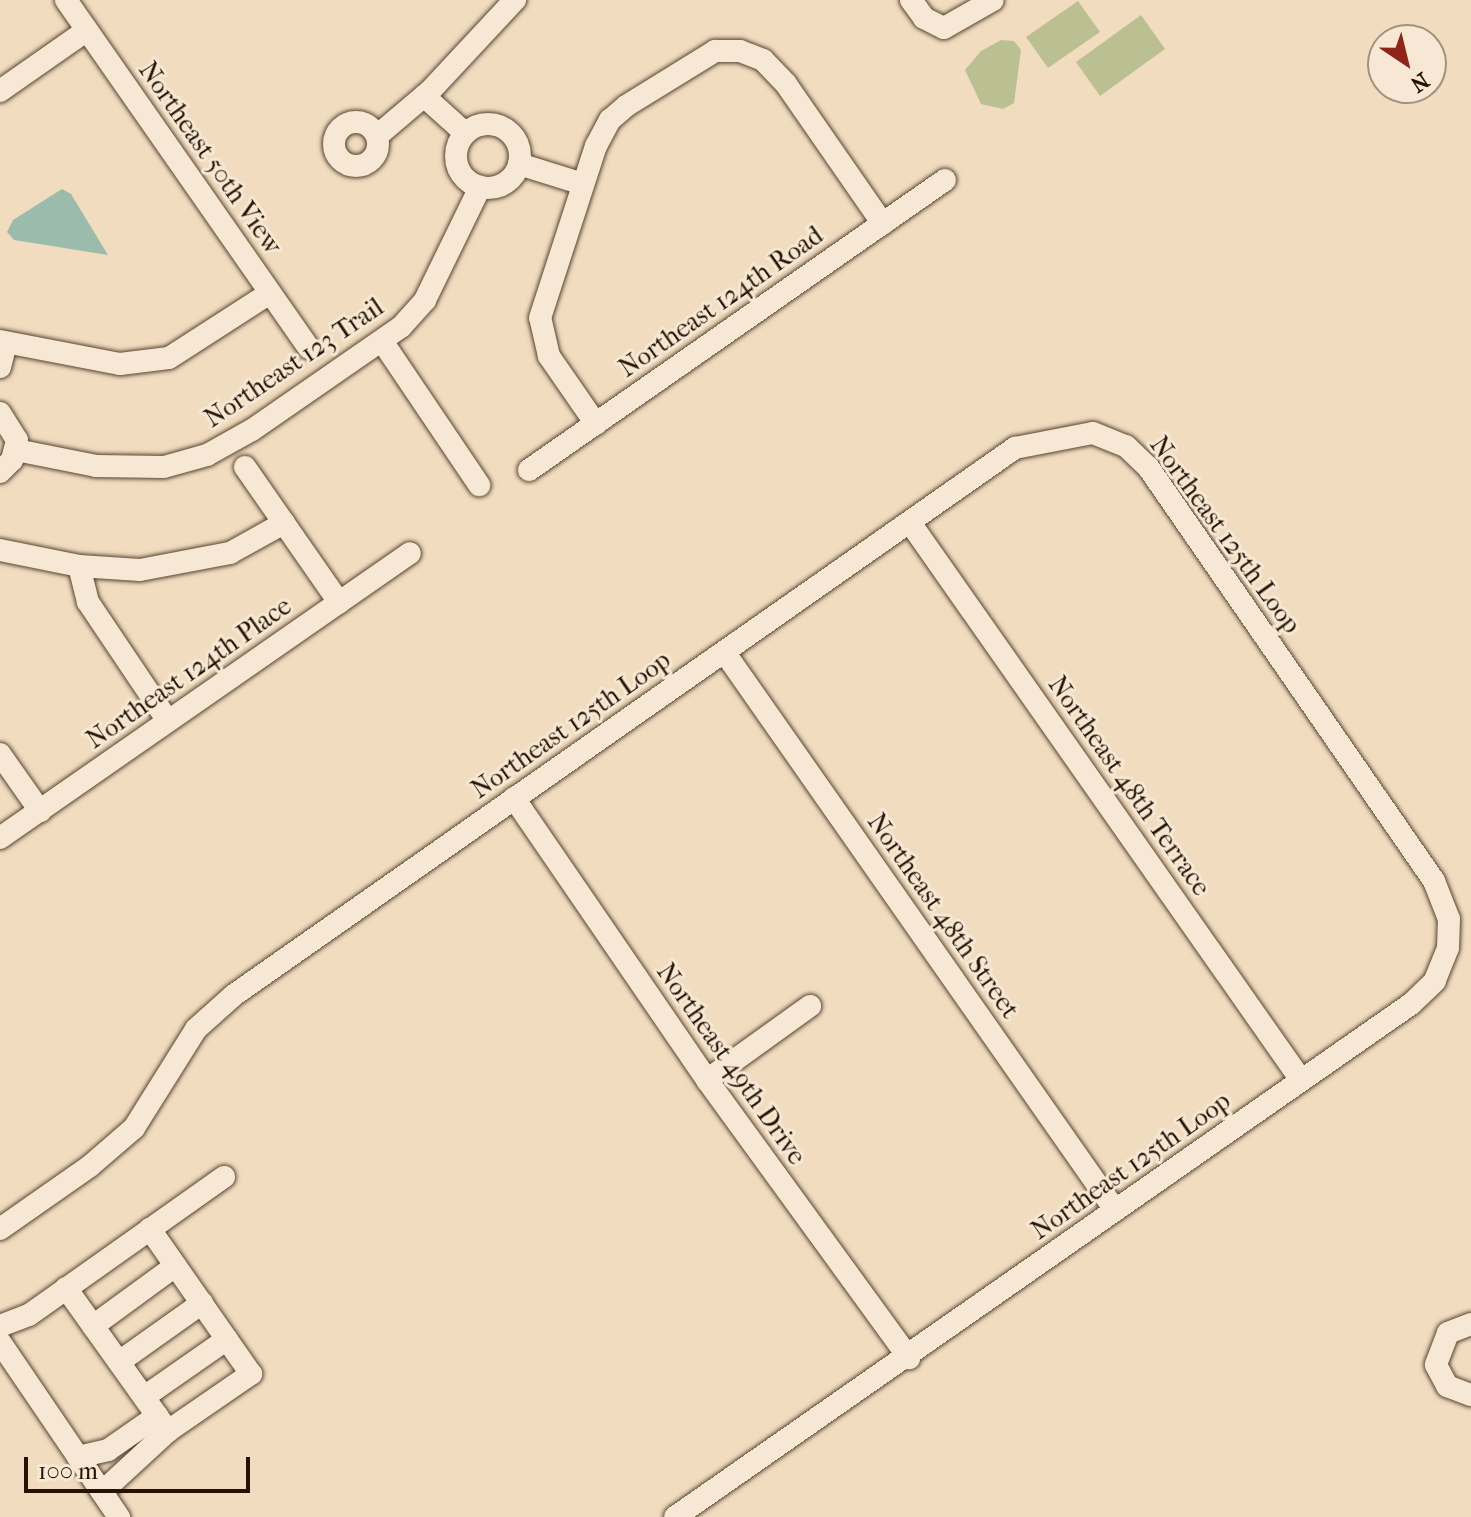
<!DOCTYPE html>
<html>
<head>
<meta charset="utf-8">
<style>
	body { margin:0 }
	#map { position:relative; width:1471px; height:1517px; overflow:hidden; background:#f1dcbf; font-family:"IM FELL French Canon",serif }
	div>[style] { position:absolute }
	.green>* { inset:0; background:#bac092 }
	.water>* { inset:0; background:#9bbcad }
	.roads { filter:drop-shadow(0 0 2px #584430) drop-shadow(0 0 2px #584430) }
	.minor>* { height:22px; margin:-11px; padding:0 11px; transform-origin:11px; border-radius:11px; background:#f6e8d5 }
	.minor>.ring { margin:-11px; padding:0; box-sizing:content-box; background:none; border:22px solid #f6e8d5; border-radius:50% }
	span { translate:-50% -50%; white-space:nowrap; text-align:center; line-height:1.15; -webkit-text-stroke:6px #f6e8d5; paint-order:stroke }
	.street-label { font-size:26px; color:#251200 }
	.north { position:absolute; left:1367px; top:24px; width:80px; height:80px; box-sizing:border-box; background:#f6e8d5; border:2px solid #a29280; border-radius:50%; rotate:145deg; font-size:22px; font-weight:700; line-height:32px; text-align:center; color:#251200 }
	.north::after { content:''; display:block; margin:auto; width:28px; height:36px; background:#8f2418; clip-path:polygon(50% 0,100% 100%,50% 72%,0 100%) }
	.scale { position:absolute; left:24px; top:1457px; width:226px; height:36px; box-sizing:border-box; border:4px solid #251200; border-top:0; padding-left:10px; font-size:24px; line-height:28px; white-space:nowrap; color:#251200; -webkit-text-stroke:6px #f6e8d5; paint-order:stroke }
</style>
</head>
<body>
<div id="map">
	<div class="green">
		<i style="clip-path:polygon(1078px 1px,1100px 32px,1048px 68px,1026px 37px)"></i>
		<i style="clip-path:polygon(1141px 15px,1165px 49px,1100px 96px,1076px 62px)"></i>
		<i style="clip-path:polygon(1001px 40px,1014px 41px,1021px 50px,1014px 103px,1003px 109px,981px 104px,965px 70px,981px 51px)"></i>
	</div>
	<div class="water">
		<i style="clip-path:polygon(62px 189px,71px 194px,108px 255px,14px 240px,7px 232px,13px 220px)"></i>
	</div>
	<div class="roads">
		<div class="minor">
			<i style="left:66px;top:0;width:424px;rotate:55.1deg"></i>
			<i style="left:911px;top:0;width:22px;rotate:54deg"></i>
			<i style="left:924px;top:18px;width:22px;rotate:27deg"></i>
			<i style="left:944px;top:28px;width:56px;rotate:-29.7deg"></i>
			<i style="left:0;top:91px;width:106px;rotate:-35deg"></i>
			<i style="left:424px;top:96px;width:55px;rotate:42.1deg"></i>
			<i class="ring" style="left:334px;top:122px;width:22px;height:22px"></i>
			<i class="ring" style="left:456px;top:124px;width:42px;height:42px"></i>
			<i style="left:377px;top:136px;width:70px;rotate:-40.3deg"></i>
			<i style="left:430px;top:91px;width:125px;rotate:-47deg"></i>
			<i style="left:519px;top:164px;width:67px;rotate:17.4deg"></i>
			<i style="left:0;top:341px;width:122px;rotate:10.9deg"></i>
			<i style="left:120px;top:364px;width:49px;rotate:-7deg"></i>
			<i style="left:169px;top:358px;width:120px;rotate:-32.8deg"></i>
			<i style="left:382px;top:341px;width:174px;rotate:56deg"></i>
			<i style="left:0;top:367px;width:25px;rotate:-76deg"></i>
			<i style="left:0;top:413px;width:32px;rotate:58deg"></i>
			<i style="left:17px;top:440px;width:21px;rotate:104deg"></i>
			<i style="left:12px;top:460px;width:17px;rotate:135deg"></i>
			<i style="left:596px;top:424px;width:83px;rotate:-124.7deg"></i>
			<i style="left:549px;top:356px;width:39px;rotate:-103deg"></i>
			<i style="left:540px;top:318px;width:181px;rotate:-72deg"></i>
			<i style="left:596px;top:146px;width:30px;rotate:-62deg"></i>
			<i style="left:610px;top:120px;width:21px;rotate:-41deg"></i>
			<i style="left:626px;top:106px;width:105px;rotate:-31.7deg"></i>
			<i style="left:715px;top:51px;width:25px"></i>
			<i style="left:740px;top:51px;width:25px;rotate:21deg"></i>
			<i style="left:763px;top:60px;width:33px;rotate:46deg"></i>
			<i style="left:786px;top:84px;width:170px;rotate:55.3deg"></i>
			<i style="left:16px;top:450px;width:82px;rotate:11.3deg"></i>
			<i style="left:96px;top:466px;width:68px;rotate:0.8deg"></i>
			<i style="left:164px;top:467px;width:45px;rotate:-15.6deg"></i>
			<i style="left:207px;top:455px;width:51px;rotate:-29.1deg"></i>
			<i style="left:252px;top:430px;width:181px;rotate:-34.7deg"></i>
			<i style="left:401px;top:327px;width:36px;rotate:-48deg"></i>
			<i style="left:425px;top:300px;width:126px;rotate:-64deg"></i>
			<i style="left:245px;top:467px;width:165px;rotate:55.2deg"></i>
			<i style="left:529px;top:470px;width:507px;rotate:-34.88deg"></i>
			<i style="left:911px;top:524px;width:679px;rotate:54.95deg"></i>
			<i style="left:0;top:550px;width:81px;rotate:11.4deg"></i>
			<i style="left:79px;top:566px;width:61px;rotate:3.8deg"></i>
			<i style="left:140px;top:570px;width:92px;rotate:-10.7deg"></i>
			<i style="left:230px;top:553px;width:62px;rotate:-29.1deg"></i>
			<i style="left:79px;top:566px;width:37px;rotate:76deg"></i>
			<i style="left:88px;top:602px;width:143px;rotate:56.1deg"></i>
			<i style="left:725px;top:653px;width:680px;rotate:55deg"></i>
			<i style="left:0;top:754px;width:70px;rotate:54.9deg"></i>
			<i style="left:514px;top:798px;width:342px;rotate:55.6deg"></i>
			<i style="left:707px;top:1080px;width:344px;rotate:54deg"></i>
			<i style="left:0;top:838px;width:499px;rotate:-34.8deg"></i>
			<i style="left:707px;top:1080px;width:127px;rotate:-35.7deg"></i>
			<i style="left:0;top:1229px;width:110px;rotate:-35deg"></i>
			<i style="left:90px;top:1166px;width:58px;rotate:-40.8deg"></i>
			<i style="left:134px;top:1128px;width:117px;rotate:-57.9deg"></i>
			<i style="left:196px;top:1029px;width:51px;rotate:-41.8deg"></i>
			<i style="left:234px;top:995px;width:954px;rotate:-35.01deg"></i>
			<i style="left:1015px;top:448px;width:79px;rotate:-10.9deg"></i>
			<i style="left:1093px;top:433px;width:35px;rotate:22deg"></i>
			<i style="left:1126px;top:446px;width:30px;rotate:44deg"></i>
			<i style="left:1148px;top:467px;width:503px;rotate:55.36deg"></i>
			<i style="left:1434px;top:881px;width:41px;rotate:68.5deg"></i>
			<i style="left:1449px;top:919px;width:29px;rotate:92deg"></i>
			<i style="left:1448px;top:948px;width:35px;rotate:112deg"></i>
			<i style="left:1435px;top:981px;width:33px;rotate:136deg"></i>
			<i style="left:1411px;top:1004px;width:897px;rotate:145.12deg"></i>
			<i style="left:66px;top:1288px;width:176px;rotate:54.5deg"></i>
			<i style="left:168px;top:1431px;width:101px;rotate:-34.5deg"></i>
			<i style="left:251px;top:1374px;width:177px;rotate:-124.9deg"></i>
			<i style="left:1471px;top:1324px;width:25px;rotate:159deg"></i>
			<i style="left:1448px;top:1333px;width:34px;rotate:111deg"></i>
			<i style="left:1436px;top:1365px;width:24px;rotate:62deg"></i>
			<i style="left:1447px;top:1386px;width:26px;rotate:21deg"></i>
			<i style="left:0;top:1326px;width:31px;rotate:-21deg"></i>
			<i style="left:29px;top:1315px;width:239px;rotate:-35.3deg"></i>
			<i style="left:93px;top:1326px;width:102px;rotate:-36.2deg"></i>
			<i style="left:0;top:1342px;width:212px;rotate:55.8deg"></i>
			<i style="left:119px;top:1362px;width:102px;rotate:-35.4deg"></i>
			<i style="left:144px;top:1397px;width:101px;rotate:-34.9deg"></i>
			<i style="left:78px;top:1457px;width:31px;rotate:-13deg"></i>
			<i style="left:108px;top:1450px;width:60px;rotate:-34.8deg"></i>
			<i style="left:102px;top:1492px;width:90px;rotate:-42.7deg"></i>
		</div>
	</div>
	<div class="street-label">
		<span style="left:210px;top:158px;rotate:55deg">Northeast 50th View</span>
		<span style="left:721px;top:302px;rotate:-35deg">Northeast 124th Road</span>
		<span style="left:294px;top:363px;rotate:-34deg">Northeast 123 Trail</span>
		<span style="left:1225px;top:535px;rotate:54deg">Northeast 125th Loop</span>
		<span style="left:189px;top:673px;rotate:-35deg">Northeast 124th Place</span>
		<span style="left:571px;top:725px;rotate:-35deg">Northeast 125th Loop</span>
		<span style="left:1129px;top:786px;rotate:55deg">Northeast 48th Terrace</span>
		<span style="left:943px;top:916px;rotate:55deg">Northeast 48th Street</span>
		<span style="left:731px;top:1064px;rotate:55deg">Northeast 49th Drive</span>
		<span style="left:1131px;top:1166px;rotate:-35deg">Northeast 125th Loop</span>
	</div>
	<div class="north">N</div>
	<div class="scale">100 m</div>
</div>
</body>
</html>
